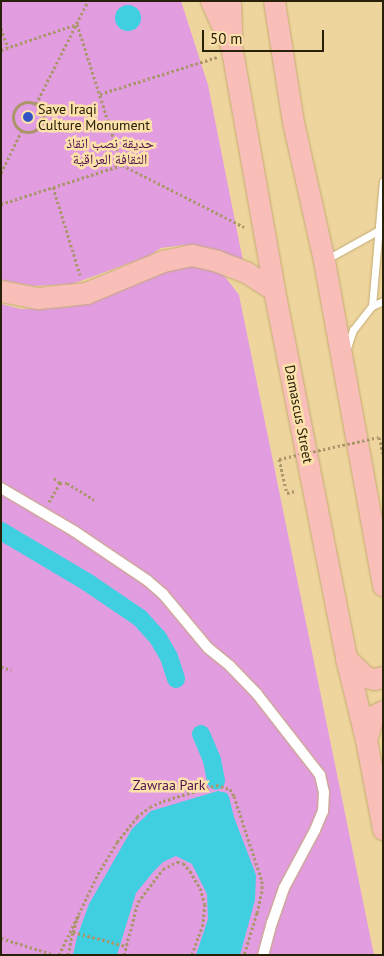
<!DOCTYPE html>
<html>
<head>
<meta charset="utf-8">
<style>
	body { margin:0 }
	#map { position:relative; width:384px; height:956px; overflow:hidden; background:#eed59d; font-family:"PT Sans","Noto Naskh Arabic",sans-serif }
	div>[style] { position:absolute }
	.green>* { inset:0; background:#e29de1 }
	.water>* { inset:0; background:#3fcfe0 }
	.round { border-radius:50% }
	.canal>* { height:18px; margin:-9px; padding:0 9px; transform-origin:9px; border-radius:9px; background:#3fcfe0 }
	.path>* { height:3px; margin-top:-1.5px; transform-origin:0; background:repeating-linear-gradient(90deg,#aa966a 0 2.5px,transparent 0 5px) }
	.path>.ring { margin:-1.5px; padding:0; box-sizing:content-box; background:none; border:3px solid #aa966a; border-radius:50% }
	.roads { filter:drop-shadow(0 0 1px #c3ab74) drop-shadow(0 0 1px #c3ab74) }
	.service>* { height:7px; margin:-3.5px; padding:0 3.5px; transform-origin:3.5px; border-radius:3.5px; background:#fff }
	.pedestrian>* { height:10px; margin:-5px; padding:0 5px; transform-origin:5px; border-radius:5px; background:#fff }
	.primary>* { height:21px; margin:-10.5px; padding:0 10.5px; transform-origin:10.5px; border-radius:10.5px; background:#f8beb7 }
	.path-bridge>* { height:3px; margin-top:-1.5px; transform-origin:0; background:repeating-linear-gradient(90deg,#aa966a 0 2.5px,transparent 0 5px) }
	.dots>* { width:14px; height:14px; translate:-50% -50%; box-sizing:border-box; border:2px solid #fce2aa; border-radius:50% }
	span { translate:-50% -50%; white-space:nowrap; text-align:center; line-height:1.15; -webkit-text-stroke:5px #fce2aa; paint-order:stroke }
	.poi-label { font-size:14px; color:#292009 }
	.left { translate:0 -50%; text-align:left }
	.park-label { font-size:14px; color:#4c0f4e }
	.street-label { font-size:14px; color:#292009 }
	.frame { position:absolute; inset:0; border:2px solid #292009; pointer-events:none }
	.scale { position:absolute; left:202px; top:30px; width:122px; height:22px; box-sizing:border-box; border:2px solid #292009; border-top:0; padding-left:6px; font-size:15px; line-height:18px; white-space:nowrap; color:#292009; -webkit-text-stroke:4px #fce2aa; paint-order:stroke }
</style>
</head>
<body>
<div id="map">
	<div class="green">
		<i style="clip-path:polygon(1px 1px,181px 1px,208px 85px,243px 261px,184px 245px,161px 248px,149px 256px,72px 284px,34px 286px,1px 280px)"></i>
		<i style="clip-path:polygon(188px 263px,223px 274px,239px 295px,374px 955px,1px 955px,1px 304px,21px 309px,70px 307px,160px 272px)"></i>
	</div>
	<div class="water">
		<i class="round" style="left:115px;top:5px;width:26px;height:26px"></i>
		<i style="clip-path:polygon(218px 791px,227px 793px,229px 797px,234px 817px,256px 875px,255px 900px,240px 955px,196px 955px,208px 919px,207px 894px,192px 864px,176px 856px,163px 862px,154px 871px,136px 893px,117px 955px,73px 955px,77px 937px,89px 904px,132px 829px,151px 811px)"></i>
	</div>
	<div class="canal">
		<i style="left:1px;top:531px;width:100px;rotate:30.7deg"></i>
		<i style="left:87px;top:582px;width:64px;rotate:34.2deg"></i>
		<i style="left:140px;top:618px;width:27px;rotate:48deg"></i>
		<i style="left:158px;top:638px;width:22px;rotate:60deg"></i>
		<i style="left:169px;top:657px;width:23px;rotate:72deg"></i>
		<i style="left:201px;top:734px;width:28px;rotate:67deg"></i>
		<i style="left:212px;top:760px;width:21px;rotate:79deg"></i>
	</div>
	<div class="path">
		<i style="left:1px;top:28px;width:21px;rotate:71deg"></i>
		<i style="left:1px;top:50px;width:80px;rotate:-18.9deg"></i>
		<i style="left:77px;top:24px;width:148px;rotate:72.3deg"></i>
		<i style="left:122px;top:165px;width:127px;rotate:162.1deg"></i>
		<i style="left:100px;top:94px;width:123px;rotate:-17.5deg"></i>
		<i class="ring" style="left:13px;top:102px;width:27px;height:27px"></i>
		<i style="left:36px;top:104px;width:115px;rotate:-63.2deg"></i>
		<i style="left:122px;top:165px;width:137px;rotate:26.9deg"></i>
		<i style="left:1px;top:173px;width:48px;rotate:-64deg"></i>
		<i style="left:53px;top:187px;width:92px;rotate:72.9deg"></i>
		<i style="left:379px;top:437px;width:17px;rotate:77deg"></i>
		<i style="left:279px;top:459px;width:35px;rotate:77deg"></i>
		<i style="left:287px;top:493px;width:8px;rotate:-14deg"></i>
		<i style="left:54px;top:478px;width:8px;rotate:40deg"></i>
		<i style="left:60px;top:483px;width:7px"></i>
		<i style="left:67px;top:483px;width:32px;rotate:32deg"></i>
		<i style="left:49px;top:502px;width:22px;rotate:-60deg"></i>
		<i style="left:1px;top:667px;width:11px;rotate:15deg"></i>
		<i style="left:73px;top:932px;width:19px;rotate:-72deg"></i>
		<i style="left:1px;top:938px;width:57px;rotate:17.5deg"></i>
		<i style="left:59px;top:955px;width:90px;rotate:-64.3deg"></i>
		<i style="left:98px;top:874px;width:37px;rotate:-59deg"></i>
		<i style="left:117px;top:842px;width:32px;rotate:-51deg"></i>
		<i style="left:137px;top:817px;width:16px;rotate:-38deg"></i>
		<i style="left:150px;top:807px;width:14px;rotate:-25deg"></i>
		<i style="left:163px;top:801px;width:55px;rotate:-16.8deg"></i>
		<i style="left:216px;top:785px;width:15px;rotate:16deg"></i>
		<i style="left:230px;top:789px;width:8px;rotate:60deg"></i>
		<i style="left:234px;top:796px;width:89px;rotate:71.8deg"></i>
		<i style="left:262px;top:881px;width:10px;rotate:90deg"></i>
		<i style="left:262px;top:891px;width:23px;rotate:103deg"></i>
		<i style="left:257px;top:913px;width:44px;rotate:107.2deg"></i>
		<i style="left:68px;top:955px;width:24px;rotate:-78deg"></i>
		<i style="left:73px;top:932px;width:55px;rotate:14.8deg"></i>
		<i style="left:124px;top:955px;width:55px;rotate:-75.2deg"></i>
		<i style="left:138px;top:902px;width:41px;rotate:-52.9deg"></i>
		<i style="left:163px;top:869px;width:16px;rotate:-27deg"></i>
		<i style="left:177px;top:862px;width:6px;rotate:9deg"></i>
		<i style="left:183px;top:863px;width:11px;rotate:49deg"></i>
		<i style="left:190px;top:871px;width:20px;rotate:60deg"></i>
		<i style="left:200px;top:888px;width:17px;rotate:73deg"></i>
		<i style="left:205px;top:904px;width:20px;rotate:96deg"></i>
		<i style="left:203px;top:924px;width:33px;rotate:110deg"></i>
	</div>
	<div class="roads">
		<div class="service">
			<i style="left:327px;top:259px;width:60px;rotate:-29.1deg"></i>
			<i style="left:372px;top:306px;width:12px;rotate:-24deg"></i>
			<i style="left:347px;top:348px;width:19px;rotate:-72deg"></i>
			<i style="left:353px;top:330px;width:31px;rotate:-52deg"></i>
			<i style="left:372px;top:306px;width:125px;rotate:-85deg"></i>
		</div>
		<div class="pedestrian">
			<i style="left:1px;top:488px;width:85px;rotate:30.5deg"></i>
			<i style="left:74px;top:531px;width:89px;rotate:34deg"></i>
			<i style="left:148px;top:581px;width:20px;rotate:41deg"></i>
			<i style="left:163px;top:594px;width:70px;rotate:50.2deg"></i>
			<i style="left:208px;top:648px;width:28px;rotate:39deg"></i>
			<i style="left:230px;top:666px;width:39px;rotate:46deg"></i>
			<i style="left:257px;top:694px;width:103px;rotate:52.1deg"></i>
			<i style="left:320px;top:775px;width:17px;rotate:77deg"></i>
			<i style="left:324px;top:792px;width:19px;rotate:93deg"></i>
			<i style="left:323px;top:811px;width:21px;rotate:113deg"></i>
			<i style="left:315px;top:830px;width:66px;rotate:118.1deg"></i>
			<i style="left:284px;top:888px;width:36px;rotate:109deg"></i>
			<i style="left:272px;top:922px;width:34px;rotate:105deg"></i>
		</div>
		<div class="primary">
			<i style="left:211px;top:1px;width:48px;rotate:65.6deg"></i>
			<i style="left:231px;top:45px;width:249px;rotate:80deg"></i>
			<i style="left:274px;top:290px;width:375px;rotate:78.9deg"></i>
			<i style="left:346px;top:658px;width:84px;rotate:76.3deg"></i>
			<i style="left:366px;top:740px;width:91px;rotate:79.2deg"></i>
			<i style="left:230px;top:1px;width:37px;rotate:88deg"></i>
			<i style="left:274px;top:1px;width:122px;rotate:81.1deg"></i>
			<i style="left:293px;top:122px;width:142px;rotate:77.4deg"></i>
			<i style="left:324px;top:261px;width:330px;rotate:79.7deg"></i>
			<i style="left:1px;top:291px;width:38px;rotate:11deg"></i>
			<i style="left:38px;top:298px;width:48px;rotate:-5.9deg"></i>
			<i style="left:86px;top:293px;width:83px;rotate:-22.6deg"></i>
			<i style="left:163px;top:261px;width:30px;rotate:-12deg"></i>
			<i style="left:192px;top:255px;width:26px;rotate:13deg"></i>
			<i style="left:217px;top:261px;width:31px;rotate:21deg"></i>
			<i style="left:246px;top:272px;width:33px;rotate:33deg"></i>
			<i style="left:346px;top:658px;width:28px;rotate:44deg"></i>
			<i style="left:366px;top:677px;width:8px;rotate:14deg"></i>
			<i style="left:374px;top:679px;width:9px;rotate:-13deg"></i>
			<i style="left:366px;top:740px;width:25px;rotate:-74deg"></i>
			<i style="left:373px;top:716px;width:11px;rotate:-27deg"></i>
		</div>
	</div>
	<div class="path-bridge">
		<i style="left:279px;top:459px;width:102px;rotate:-12.4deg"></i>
	</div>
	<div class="dots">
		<i style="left:28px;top:117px;background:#3254c4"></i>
	</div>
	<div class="poi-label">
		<span class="left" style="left:38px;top:117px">Save Iraqi<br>Culture Monument</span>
	</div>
	<div class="park-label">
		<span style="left:110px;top:151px">حديقة نصب انقاذ<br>الثقافة العراقية</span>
		<span style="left:169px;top:785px">Zawraa Park</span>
	</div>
	<div class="street-label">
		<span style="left:299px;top:414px;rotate:79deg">Damascus Street</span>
	</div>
	<div class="frame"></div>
	<div class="scale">50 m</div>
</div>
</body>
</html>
